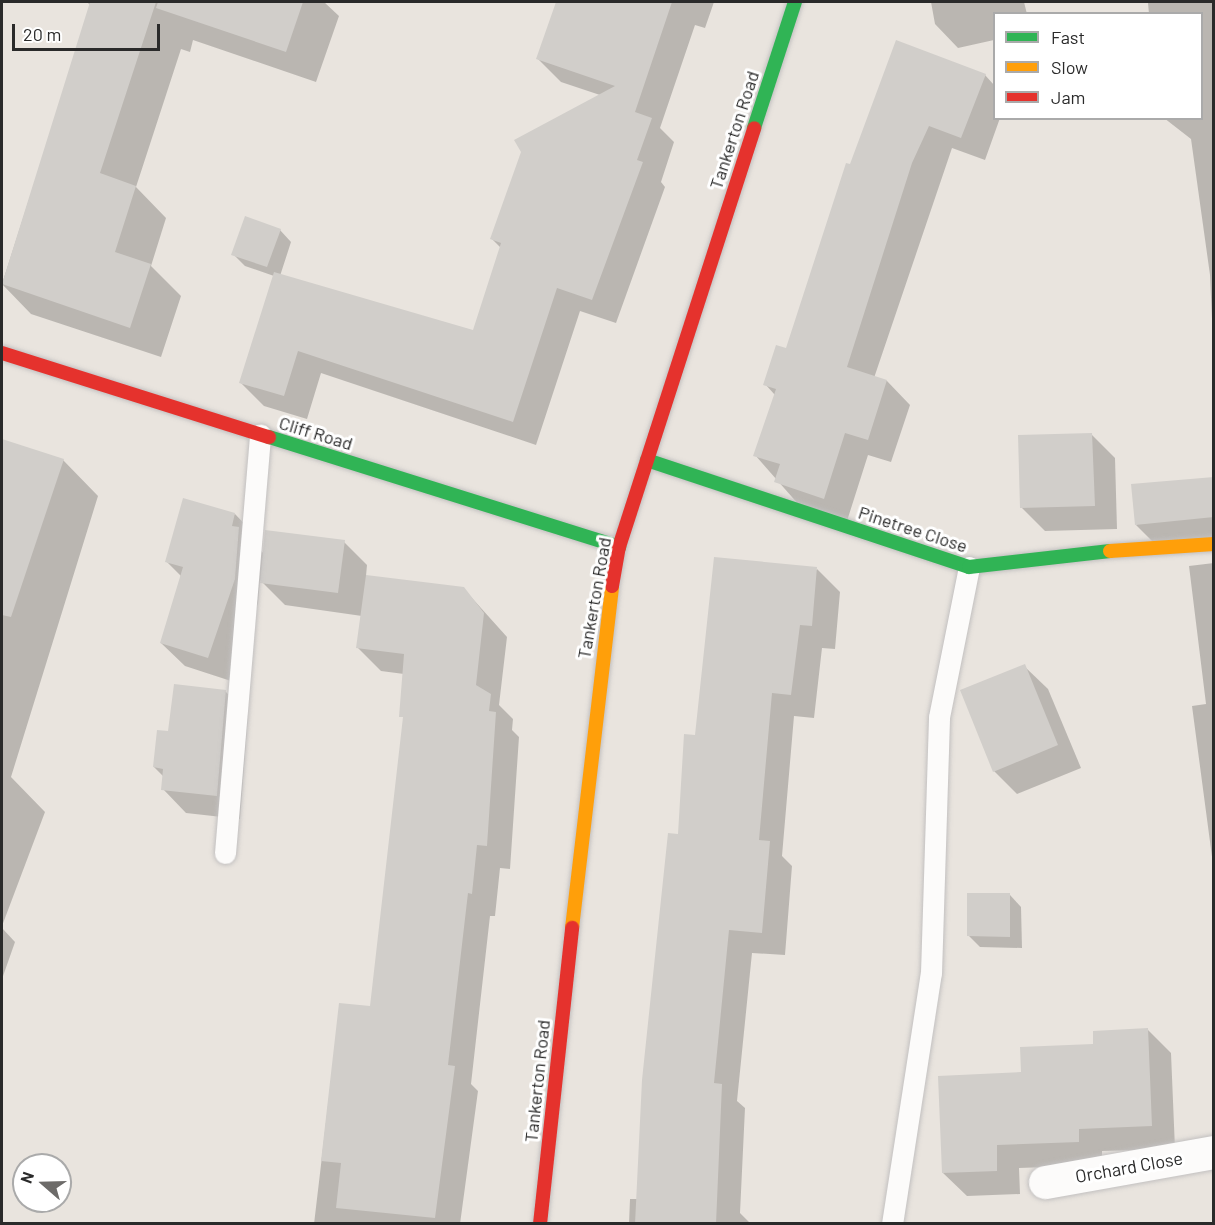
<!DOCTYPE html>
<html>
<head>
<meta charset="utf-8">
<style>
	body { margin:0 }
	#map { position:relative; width:1215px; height:1225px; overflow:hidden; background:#e9e4de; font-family:Barlow,sans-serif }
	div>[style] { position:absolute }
	.shadow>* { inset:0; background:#0003 }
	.building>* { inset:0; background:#d1ceca }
	.roads { filter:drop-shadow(0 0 2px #c2c0c0) drop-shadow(0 0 2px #c2c0c0) }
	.lane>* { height:21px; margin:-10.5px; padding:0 10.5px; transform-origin:10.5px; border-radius:10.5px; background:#fcfbfa }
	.street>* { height:33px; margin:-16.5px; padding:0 16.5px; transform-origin:16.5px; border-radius:16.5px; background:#fcfbfa }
	.fast>* { height:14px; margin:-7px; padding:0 7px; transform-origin:7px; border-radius:7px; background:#30b455 }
	.slow>* { height:14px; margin:-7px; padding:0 7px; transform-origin:7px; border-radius:7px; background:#ff9f0a }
	.jam>* { height:14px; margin:-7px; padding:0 7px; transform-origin:7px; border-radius:7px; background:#e5322d }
	span { translate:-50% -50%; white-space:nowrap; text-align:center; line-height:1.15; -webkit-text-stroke:6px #fff; paint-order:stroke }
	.street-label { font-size:18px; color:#2a2a2a }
	.frame { position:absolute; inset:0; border:3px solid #2a2a2a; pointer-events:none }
	.legend { position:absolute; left:993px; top:12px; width:210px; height:108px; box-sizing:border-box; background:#fff; border:2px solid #aaa; margin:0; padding:8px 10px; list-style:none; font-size:18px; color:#2a2a2a }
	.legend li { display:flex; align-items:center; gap:12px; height:30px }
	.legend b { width:30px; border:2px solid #aaa }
	.north { position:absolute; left:12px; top:1153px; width:60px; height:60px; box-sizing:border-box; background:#fff; border:2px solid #aaa; border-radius:50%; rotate:290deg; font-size:16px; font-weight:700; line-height:24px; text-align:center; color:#2a2a2a }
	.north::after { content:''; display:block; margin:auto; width:21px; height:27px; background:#6d6b69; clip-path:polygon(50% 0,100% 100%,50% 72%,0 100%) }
	.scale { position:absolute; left:12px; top:24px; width:148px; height:27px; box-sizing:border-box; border:3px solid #2a2a2a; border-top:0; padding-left:8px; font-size:18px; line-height:21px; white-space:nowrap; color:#2a2a2a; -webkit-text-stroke:4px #fff; paint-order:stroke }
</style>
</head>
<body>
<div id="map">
	<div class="shadow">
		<i style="clip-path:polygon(87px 2px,324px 2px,339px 16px,316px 82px,193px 40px,190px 52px,181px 49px,136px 187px,166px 218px,151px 266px,181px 296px,161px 357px,31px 314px,2px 284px,91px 6px)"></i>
		<i style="clip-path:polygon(583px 2px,714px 2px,705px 28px,695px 25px,660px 128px,674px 142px,661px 182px,665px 187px,616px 323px,580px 311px,536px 445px,321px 373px,307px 419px,264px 406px,241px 383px,274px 276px,245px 266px,233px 254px,280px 230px,291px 242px,280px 276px,474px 331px,501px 248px,492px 239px,600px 95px,561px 82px,538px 59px)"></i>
		<i style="clip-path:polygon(931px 2px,1024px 2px,1027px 14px,994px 14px,994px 40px,958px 48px,935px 24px)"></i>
		<i style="clip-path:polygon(1214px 2px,1214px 363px,1210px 275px,1191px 139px,1164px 118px,1202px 118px,1202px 14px,1149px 14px,1148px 3px)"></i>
		<i style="clip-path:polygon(985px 75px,994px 85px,994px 118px,1000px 118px,985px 160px,952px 148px,874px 378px,887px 381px,910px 405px,891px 462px,868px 455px,847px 521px,799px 505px,755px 455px,775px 395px,765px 384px,787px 350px,851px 166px)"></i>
		<i style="clip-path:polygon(1092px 435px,1115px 458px,1117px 529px,1045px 531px,1021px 507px)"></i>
		<i style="clip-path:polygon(2px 441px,63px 460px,98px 496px,11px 777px,45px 812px,2px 926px)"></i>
		<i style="clip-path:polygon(1214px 478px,1214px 548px,1158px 547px,1136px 525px)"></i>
		<i style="clip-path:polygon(235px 514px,258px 538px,256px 545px,264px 554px,344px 542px,367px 565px,366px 576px,463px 588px,507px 637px,499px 705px,513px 719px,512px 730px,519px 737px,510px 869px,500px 868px,495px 916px,490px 916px,471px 1084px,478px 1091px,460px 1224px,314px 1224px,340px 1004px,371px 1008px,404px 720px,404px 674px,381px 671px,358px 648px,362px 616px,285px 605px,260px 580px,258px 603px,231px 681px,185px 666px,161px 643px,181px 576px,166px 561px)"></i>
		<i style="clip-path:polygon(1214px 563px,1214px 872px,1192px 706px,1206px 704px,1189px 566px)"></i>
		<i style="clip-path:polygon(817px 569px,840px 592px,835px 649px,822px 648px,814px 718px,794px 716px,782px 856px,792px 866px,785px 955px,752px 953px,737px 1101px,745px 1108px,740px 1213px,751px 1224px,629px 1224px,630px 1199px,637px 1199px,679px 836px,696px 737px)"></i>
		<i style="clip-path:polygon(1024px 666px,1048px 689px,1081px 768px,1017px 794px,994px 771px)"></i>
		<i style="clip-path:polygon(225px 691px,248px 715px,240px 819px,186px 813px,163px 789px,164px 777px,154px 767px,169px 732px)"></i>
		<i style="clip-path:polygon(1010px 895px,1021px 907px,1022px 948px,980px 947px,968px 935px)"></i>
		<i style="clip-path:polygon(2px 928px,15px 942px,2px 979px)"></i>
		<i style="clip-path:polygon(1148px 1030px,1171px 1053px,1175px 1149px,1102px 1151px,1102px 1165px,1019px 1168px,1020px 1194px,967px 1196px,943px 1173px,1022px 1074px)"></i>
	</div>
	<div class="building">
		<i style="clip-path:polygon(90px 2px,156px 2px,100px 173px,136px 186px,115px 252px,151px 264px,130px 328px,2px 284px)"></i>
		<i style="clip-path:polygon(158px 2px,303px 2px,286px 52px,156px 8px)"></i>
		<i style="clip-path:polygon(556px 2px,672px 2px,635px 112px,652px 118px,637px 160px,643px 162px,592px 300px,557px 288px,513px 422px,298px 351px,284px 396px,239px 383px,274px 272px,473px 330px,501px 243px,490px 239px,521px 152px,514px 140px,615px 86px,536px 59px)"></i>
		<i style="clip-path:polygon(896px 40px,986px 74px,961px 138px,929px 126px,912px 163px,847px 367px,887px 380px,868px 440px,845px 433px,824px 499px,774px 482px,780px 464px,753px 456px,776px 389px,763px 385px,776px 345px,786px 348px,846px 163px,850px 164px)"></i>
		<i style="clip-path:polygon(245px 216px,281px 229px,267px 267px,231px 255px)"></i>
		<i style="clip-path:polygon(1092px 433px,1095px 506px,1020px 508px,1018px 435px)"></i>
		<i style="clip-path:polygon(2px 439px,64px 459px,11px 617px,2px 615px)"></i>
		<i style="clip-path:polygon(1214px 477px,1214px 517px,1135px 525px,1131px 484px)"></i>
		<i style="clip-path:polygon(183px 498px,235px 513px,232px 526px,239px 527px,235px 579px,208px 658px,160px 643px,183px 567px,165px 562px)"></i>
		<i style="clip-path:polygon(265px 530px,345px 540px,338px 593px,260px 583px)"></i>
		<i style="clip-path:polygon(714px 557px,817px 567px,812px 626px,800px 625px,791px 695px,772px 693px,759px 840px,770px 841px,762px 933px,729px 930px,714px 1083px,722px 1084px,716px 1224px,635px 1224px,642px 1080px,668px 833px,678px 834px,684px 734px,695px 735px)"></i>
		<i style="clip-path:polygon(366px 575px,464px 587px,484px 613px,476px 685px,491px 694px,489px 711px,496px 712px,487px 846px,477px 845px,472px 894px,468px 893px,448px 1065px,455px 1066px,435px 1218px,336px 1208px,341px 1163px,321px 1161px,339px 1003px,370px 1006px,403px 717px,399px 717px,404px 654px,356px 648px)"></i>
		<i style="clip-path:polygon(1025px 664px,1058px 745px,993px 772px,960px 690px)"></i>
		<i style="clip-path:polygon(174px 684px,226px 690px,217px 796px,161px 790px,163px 769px,153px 767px,157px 730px,168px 731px)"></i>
		<i style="clip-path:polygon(967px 893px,1010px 893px,1010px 937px,967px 936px)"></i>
		<i style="clip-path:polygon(1148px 1028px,1152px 1126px,1079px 1129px,1079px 1142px,997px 1145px,997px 1171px,942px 1173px,938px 1076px,1021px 1072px,1020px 1047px,1093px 1044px,1093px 1031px)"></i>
	</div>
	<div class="roads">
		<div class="lane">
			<i style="left:225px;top:853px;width:420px;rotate:-85.2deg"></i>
			<i style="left:892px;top:1224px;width:254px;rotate:-81.2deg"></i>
			<i style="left:931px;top:973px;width:256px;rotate:-88.2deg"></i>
			<i style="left:939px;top:717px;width:153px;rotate:-78.7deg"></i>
		</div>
		<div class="street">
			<i style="left:1045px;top:1182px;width:172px;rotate:-10.1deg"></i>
		</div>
		<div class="fast">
			<i style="left:754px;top:128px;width:133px;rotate:-72deg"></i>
			<i style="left:269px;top:437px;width:367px;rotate:17.4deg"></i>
			<i style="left:647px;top:460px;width:339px;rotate:18.4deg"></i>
			<i style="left:969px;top:567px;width:142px;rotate:-6.5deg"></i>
		</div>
		<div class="slow">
			<i style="left:1110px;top:551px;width:104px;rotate:-3.9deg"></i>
			<i style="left:572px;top:928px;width:344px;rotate:-83.3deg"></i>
		</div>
		<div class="jam">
			<i style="left:2px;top:353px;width:280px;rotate:17.5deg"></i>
			<i style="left:612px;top:586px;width:40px;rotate:-80deg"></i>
			<i style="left:619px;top:547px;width:440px;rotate:-72.1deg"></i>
			<i style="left:540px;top:1224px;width:298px;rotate:-83.8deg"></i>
		</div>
	</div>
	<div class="street-label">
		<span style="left:734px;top:130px;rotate:-72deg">Tankerton Road</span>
		<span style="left:316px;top:433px;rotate:17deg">Cliff Road</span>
		<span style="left:913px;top:529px;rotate:18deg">Pinetree Close</span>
		<span style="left:594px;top:598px;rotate:-80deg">Tankerton Road</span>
		<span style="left:537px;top:1081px;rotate:-84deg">Tankerton Road</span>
		<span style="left:1129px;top:1167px;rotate:-10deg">Orchard Close</span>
	</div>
	<div class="frame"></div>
	<ul class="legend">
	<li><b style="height:8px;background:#30b455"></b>Fast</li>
	<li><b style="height:8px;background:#ff9f0a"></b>Slow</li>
	<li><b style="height:8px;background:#e5322d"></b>Jam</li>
	</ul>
	<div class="north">N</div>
	<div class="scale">20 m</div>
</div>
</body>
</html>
